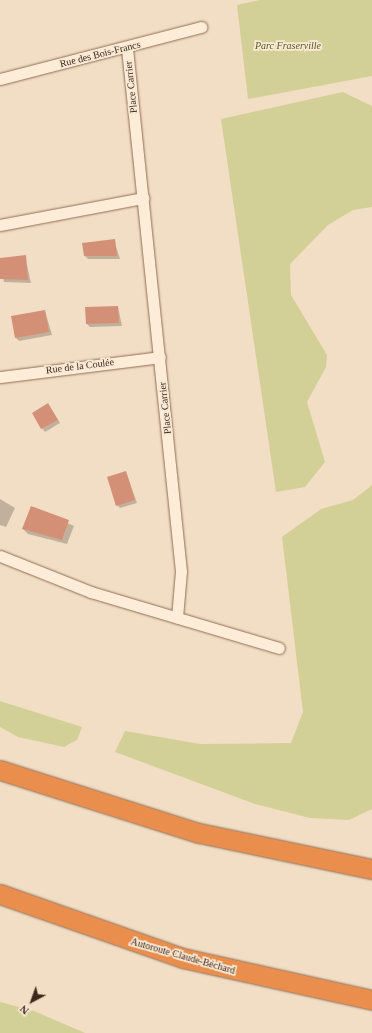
<!DOCTYPE html>
<html>
<head>
<meta charset="utf-8">
<style>
	body { margin:0 }
	#map { position:relative; width:372px; height:1033px; overflow:hidden; background:#f2dec4; font-family:Georgia,serif }
	div>[style] { position:absolute }
	.green>* { inset:0; background:#d2d096 }
	.shadow>* { inset:0; background:#0003 }
	.building>* { inset:0; background:#d49076 }
	.roads { filter:drop-shadow(0 0 1px #8f6d58) drop-shadow(0 0 1px #8f6d58) }
	.street>* { height:11px; margin:-5.5px; padding:0 5.5px; transform-origin:5.5px; border-radius:5.5px; background:#fcecd8 }
	.highway>* { height:19px; margin:-9.5px; padding:0 9.5px; transform-origin:9.5px; border-radius:9.5px; background:#e98e4d }
	span { translate:-50% -50%; white-space:nowrap; text-align:center; line-height:1.15; -webkit-text-stroke:3.5px #f9e9d4; paint-order:stroke }
	.park-label { font-size:10px; color:#565c22; font-style:italic }
	.street-label { font-size:10px; color:#3e281d }
	.north { position:absolute; left:12px; top:981px; width:40px; height:40px; -webkit-text-stroke:3px #f9e9d4; paint-order:stroke; rotate:221deg; font-size:11px; font-weight:700; line-height:16px; text-align:center; color:#3e281d }
	.north::after { content:''; display:block; margin:auto; width:14px; height:18px; background:#3e281d; clip-path:polygon(50% 0,100% 100%,50% 72%,0 100%) }
</style>
</head>
<body>
<div id="map">
	<div class="green">
		<i style="clip-path:polygon(260px 0,372px 0,372px 76px,248px 99px,237px 5px)"></i>
		<i style="clip-path:polygon(343px 92px,372px 106px,372px 207px,353px 210px,328px 225px,290px 264px,291px 295px,327px 355px,326px 367px,307px 402px,325px 462px,305px 487px,276px 492px,221px 119px)"></i>
		<i style="clip-path:polygon(372px 485px,372px 809px,349px 820px,310px 818px,255px 804px,115px 752px,125px 731px,200px 744px,291px 743px,303px 712px,282px 537px,321px 509px,353px 500px)"></i>
		<i style="clip-path:polygon(0 701px,82px 727px,77px 740px,64px 747px,18px 737px,0 727px)"></i>
		<i style="clip-path:polygon(0 1002px,34px 1011px,85px 1033px,0 1033px)"></i>
	</div>
	<div class="shadow">
		<i style="clip-path:polygon(114px 240px,120px 259px,88px 259px,85px 256px)"></i>
		<i style="clip-path:polygon(25px 256px,31px 283px,4px 282px,0 259px)"></i>
		<i style="clip-path:polygon(118px 307px,122px 326px,90px 327px,87px 324px,86px 308px)"></i>
		<i style="clip-path:polygon(45px 311px,52px 335px,19px 341px,16px 338px)"></i>
		<i style="clip-path:polygon(48px 404px,60px 423px,45px 432px,42px 428px)"></i>
		<i style="clip-path:polygon(126px 472px,137px 503px,120px 508px,117px 505px)"></i>
		<i style="clip-path:polygon(0 499px,15px 508px,6px 527px,0 525px)"></i>
		<i style="clip-path:polygon(31px 507px,74px 526px,67px 544px,28px 534px,23px 529px)"></i>
	</div>
	<div class="building">
		<i style="clip-path:polygon(115px 239px,117px 256px,84px 256px,82px 243px)"></i>
		<i style="clip-path:polygon(26px 255px,28px 280px,0 279px,0 258px)"></i>
		<i style="clip-path:polygon(118px 306px,119px 323px,86px 324px,85px 307px)"></i>
		<i style="clip-path:polygon(45px 310px,49px 332px,15px 338px,11px 316px)"></i>
		<i style="clip-path:polygon(48px 403px,58px 420px,41px 429px,32px 413px)"></i>
		<i style="clip-path:polygon(126px 471px,135px 500px,116px 506px,107px 477px)"></i>
		<i style="clip-path:polygon(31px 506px,69px 520px,62px 540px,22px 529px)"></i>
	</div>
	<div class="roads">
		<div class="street">
			<i style="left:127px;top:48px;width:526px;rotate:84.11deg"></i>
			<i style="left:181px;top:571px;width:47px;rotate:94.9deg"></i>
			<i style="left:0;top:79px;width:208px;rotate:-14.5deg"></i>
			<i style="left:0;top:225px;width:146px;rotate:-10.7deg"></i>
			<i style="left:0;top:377px;width:161px;rotate:-7.1deg"></i>
			<i style="left:0;top:556px;width:98px;rotate:21.6deg"></i>
			<i style="left:91px;top:592px;width:196px;rotate:16.6deg"></i>
		</div>
		<div class="highway">
			<i style="left:0;top:770px;width:209px;rotate:17.6deg"></i>
			<i style="left:199px;top:833px;width:177px;rotate:11.8deg"></i>
			<i style="left:0;top:894px;width:194px;rotate:19.3deg"></i>
			<i style="left:183px;top:958px;width:194px;rotate:12.5deg"></i>
		</div>
	</div>
	<div class="park-label">
		<span style="left:288px;top:46px">Parc Fraserville</span>
	</div>
	<div class="street-label">
		<span style="left:100px;top:54px;rotate:-14deg">Rue des Bois-Francs</span>
		<span style="left:131px;top:87px;rotate:-96deg">Place Carrier</span>
		<span style="left:80px;top:366px;rotate:-7deg">Rue de la Coulée</span>
		<span style="left:165px;top:408px;rotate:-96deg">Place Carrier</span>
		<span style="left:183px;top:956px;rotate:16deg">Autoroute Claude-Béchard</span>
	</div>
	<div class="north">N</div>
</div>
</body>
</html>
